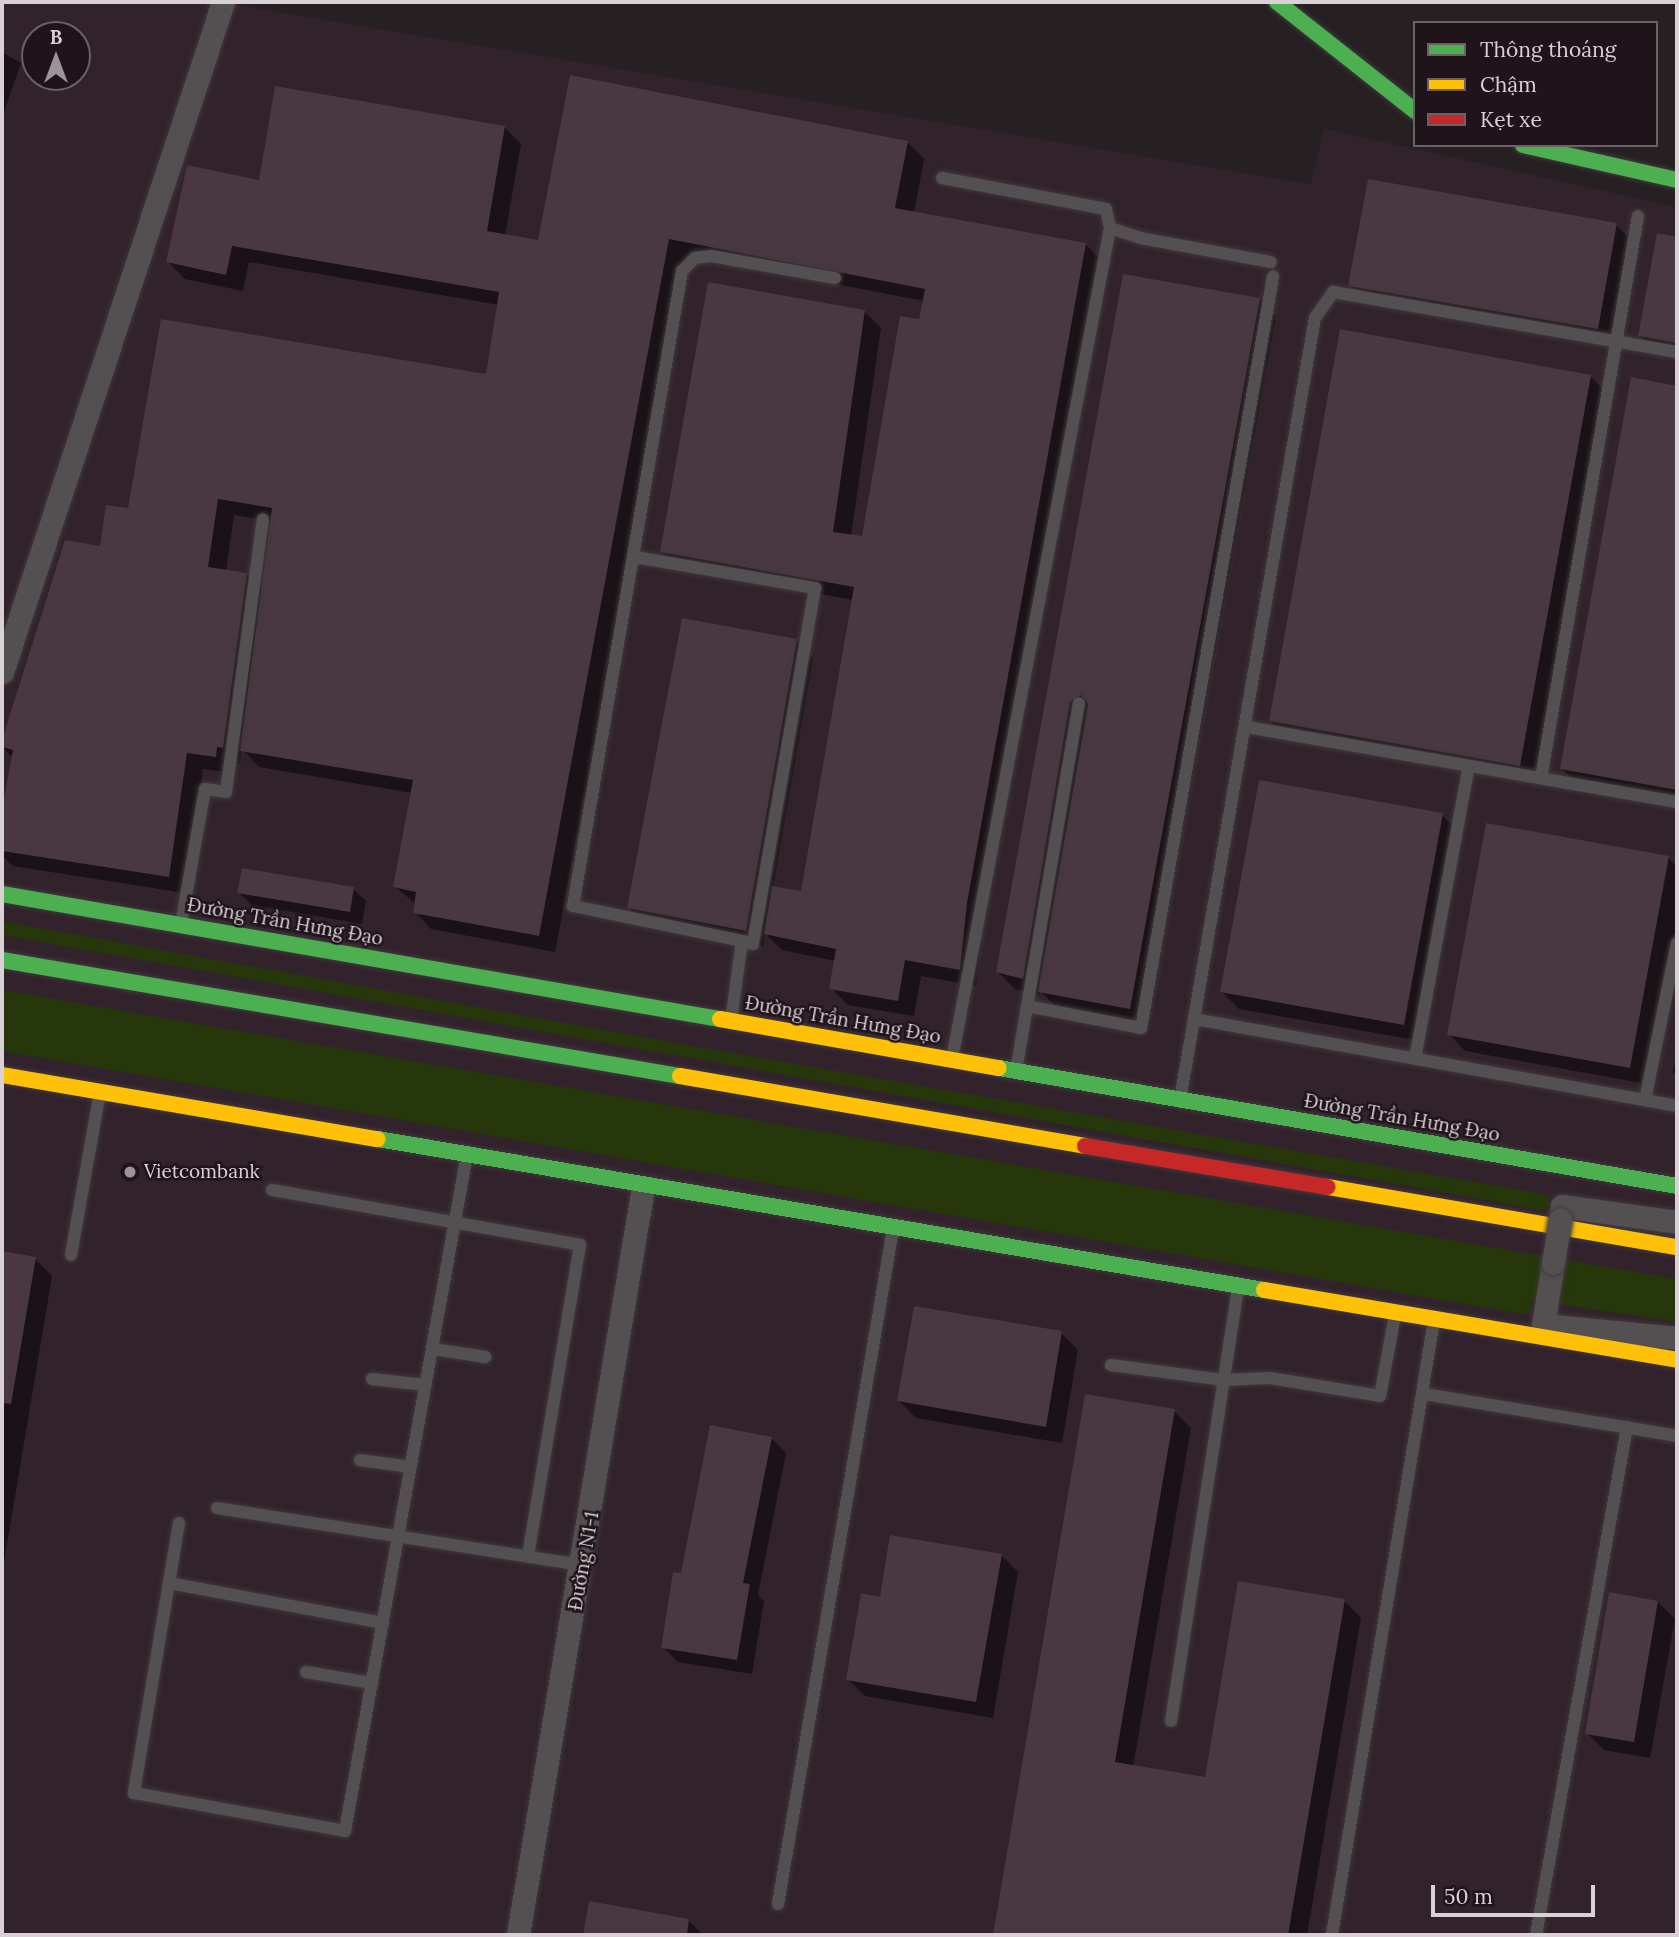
<!DOCTYPE html>
<html>
<head>
<meta charset="utf-8">
<style>
	body { margin:0 }
	#map { position:relative; width:1679px; height:1937px; overflow:hidden; background:#262023; font-family:Lora,serif }
	div>[style] { position:absolute }
	.built>* { inset:0; background:#32222c }
	.green>* { inset:0; background:#25370b }
	.shadow>* { inset:0; background:#0007 }
	.building>* { inset:0; background:#493742 }
	.roads { filter:drop-shadow(0 0 2px #403a3d) drop-shadow(0 0 2px #403a3d) }
	.lane>* { height:12px; margin:-6px; padding:0 6px; transform-origin:6px; border-radius:6px; background:#545052 }
	.street>* { height:23px; margin:-11.5px; padding:0 11.5px; transform-origin:11.5px; border-radius:11.5px; background:#545052 }
	.fast>* { height:16px; margin:-8px; padding:0 8px; transform-origin:8px; border-radius:8px; background:#4caf50 }
	.slow>* { height:16px; margin:-8px; padding:0 8px; transform-origin:8px; border-radius:8px; background:#ffc107 }
	.jam>* { height:16px; margin:-8px; padding:0 8px; transform-origin:8px; border-radius:8px; background:#c62828 }
	.bridges { filter:drop-shadow(0 0 2px #403a3d) drop-shadow(0 0 2px #403a3d) }
	.street-bridge>* { height:23px; margin:-11.5px; padding:0 11.5px; transform-origin:11.5px; border-radius:11.5px; background:#545052 }
	.dots>* { width:19px; height:19px; translate:-50% -50%; box-sizing:border-box; border:4px solid #20141b; border-radius:50% }
	span { translate:-50% -50%; white-space:nowrap; text-align:center; line-height:1.15; -webkit-text-stroke:5px #20141b; paint-order:stroke }
	.street-label { font-size:19px; color:#dad1d6 }
	.poi-label { font-size:19px; color:#dad1d6 }
	.left { translate:0 -50%; text-align:left }
	.frame { position:absolute; inset:0; border:4px solid #dad1d6; pointer-events:none }
	.legend { position:absolute; left:1413px; top:21px; width:245px; height:126px; box-sizing:border-box; background:#20141b; border:2px solid #6a6066; margin:0; padding:9px 12px; list-style:none; font-size:21px; color:#dad1d6 }
	.legend li { display:flex; align-items:center; gap:14px; height:35px }
	.legend b { width:35px; border:2px solid #6a6066 }
	.north { position:absolute; left:21px; top:21px; width:70px; height:70px; box-sizing:border-box; background:#20141b; border:2px solid #6a6066; border-radius:50%; rotate:0deg; font-size:19px; font-weight:700; line-height:28px; text-align:center; color:#dad1d6 }
	.north::after { content:''; display:block; margin:auto; width:24px; height:32px; background:#9b9397; clip-path:polygon(50% 0,100% 100%,50% 72%,0 100%) }
	.scale { position:absolute; left:1431px; top:1885px; width:164px; height:32px; box-sizing:border-box; border:4px solid #dad1d6; border-top:0; padding-left:9px; font-size:21px; line-height:24px; white-space:nowrap; color:#dad1d6; -webkit-text-stroke:5px #20141b; paint-order:stroke }
</style>
</head>
<body>
<div id="map">
	<div class="built">
		<i style="clip-path:polygon(evenodd,2px 2px,220px 2px,1311px 184px,1324px 129px,1677px 207px,1677px 1935px,2px 1935px,2px 2px,35px 35px,77px 35px,77px 77px,35px 77px,35px 35px)"></i>
	</div>
	<div class="green">
		<i style="clip-path:polygon(2px 921px,682px 1044px,1550px 1195px,1547px 1211px,2px 935px)"></i>
		<i style="clip-path:polygon(2px 990px,1677px 1279px,1677px 1322px,1532px 1300px,1529px 1315px,2px 1051px)"></i>
	</div>
	<div class="shadow">
		<i style="clip-path:polygon(2px 52px,21px 63px,3px 115px,2px 115px)"></i>
		<i style="clip-path:polygon(evenodd,505px 128px,521px 144px,505px 236px,539px 242px,907px 142px,924px 159px,914px 213px,1085px 244px,1102px 261px,983px 921px,976px 986px,921px 976px,914px 1016px,848px 1005px,831px 988px,836px 961px,782px 950px,765px 933px,763px 947px,646px 925px,629px 908px,796px 641px,813px 658px,773px 888px,803px 893px,853px 600px,679px 569px,662px 552px,864px 311px,881px 328px,851px 536px,864px 538px,924px 301px,686px 255px,555px 952px,431px 929px,415px 912px,416px 904px,395px 887px,412px 793px,259px 767px,242px 749px,240px 764px,234px 763px,232px 773px,203px 769px,185px 893px,13px 866px,2px 855px,2px 819px,13px 758px,2px 746px,66px 542px,101px 548px,130px 510px,487px 376px,499px 305px,249px 262px,243px 291px,185px 279px,168px 262px,260px 182px,505px 128px,234px 515px,272px 521px,263px 591px,246px 574px,226px 571px,234px 515px)"></i>
		<i style="clip-path:polygon(1616px 225px,1633px 242px,1615px 345px,1367px 302px,1350px 285px)"></i>
		<i style="clip-path:polygon(1658px 235px,1677px 239px,1677px 356px,1657px 353px,1640px 336px)"></i>
		<i style="clip-path:polygon(1125px 276px,1260px 300px,1276px 317px,1147px 1025px,1057px 1008px,1040px 991px,1039px 995px,1015px 989px,998px 972px)"></i>
		<i style="clip-path:polygon(1590px 376px,1607px 393px,1536px 782px,1288px 738px,1271px 721px)"></i>
		<i style="clip-path:polygon(1632px 379px,1677px 387px,1677px 803px,1578px 785px,1561px 768px)"></i>
		<i style="clip-path:polygon(1442px 815px,1459px 832px,1421px 1041px,1239px 1009px,1222px 992px)"></i>
		<i style="clip-path:polygon(1668px 858px,1677px 867px,1677px 919px,1647px 1084px,1465px 1051px,1449px 1034px)"></i>
		<i style="clip-path:polygon(353px 889px,366px 901px,362px 924px,252px 905px,239px 893px)"></i>
		<i style="clip-path:polygon(1677px 1047px,1677px 1077px,1673px 1072px)"></i>
		<i style="clip-path:polygon(2px 1253px,35px 1259px,52px 1276px,2px 1574px)"></i>
		<i style="clip-path:polygon(1061px 1333px,1078px 1350px,1062px 1443px,916px 1418px,899px 1401px)"></i>
		<i style="clip-path:polygon(1087px 1396px,1174px 1411px,1191px 1428px,1133px 1767px,1206px 1779px,1345px 1601px,1361px 1618px,1307px 1935px,994px 1935px)"></i>
		<i style="clip-path:polygon(771px 1438px,786px 1453px,758px 1595px,764px 1601px,752px 1674px,678px 1662px,663px 1647px,682px 1575px)"></i>
		<i style="clip-path:polygon(1001px 1555px,1018px 1572px,993px 1718px,865px 1696px,848px 1679px,881px 1599px)"></i>
		<i style="clip-path:polygon(1658px 1602px,1675px 1619px,1650px 1758px,1604px 1750px,1587px 1733px)"></i>
		<i style="clip-path:polygon(591px 1903px,689px 1921px,703px 1935px,585px 1935px)"></i>
	</div>
	<div class="building">
		<i style="clip-path:polygon(570px 75px,908px 141px,895px 208px,1086px 243px,967px 903px,960px 970px,905px 960px,898px 1001px,829px 989px,836px 949px,764px 934px,772px 886px,801px 891px,854px 587px,660px 552px,708px 282px,865px 310px,833px 532px,862px 536px,900px 316px,919px 319px,925px 289px,669px 239px,539px 936px,413px 913px,416px 892px,393px 887px,413px 780px,240px 751px,272px 508px,218px 499px,208px 567px,247px 573px,223px 748px,217px 747px,216px 757px,187px 753px,169px 877px,2px 851px,2px 809px,13px 750px,2px 747px,2px 740px,65px 540px,100px 546px,106px 505px,128px 508px,161px 319px,486px 374px,499px 292px,232px 246px,226px 275px,166px 262px,187px 165px,259px 180px,275px 86px,505px 126px,487px 231px,538px 240px)"></i>
		<i style="clip-path:polygon(1368px 179px,1617px 223px,1598px 329px,1348px 286px)"></i>
		<i style="clip-path:polygon(1657px 233px,1677px 237px,1677px 343px,1638px 336px)"></i>
		<i style="clip-path:polygon(1123px 274px,1260px 298px,1130px 1009px,1038px 992px,1088px 704px,1081px 695px,1070px 702px,1023px 979px,996px 972px)"></i>
		<i style="clip-path:polygon(1340px 329px,1591px 375px,1520px 766px,1269px 721px)"></i>
		<i style="clip-path:polygon(1631px 377px,1677px 386px,1677px 790px,1560px 769px)"></i>
		<i style="clip-path:polygon(682px 618px,797px 639px,746px 931px,627px 908px)"></i>
		<i style="clip-path:polygon(1259px 780px,1443px 813px,1404px 1025px,1220px 992px)"></i>
		<i style="clip-path:polygon(1486px 823px,1669px 856px,1630px 1068px,1447px 1035px)"></i>
		<i style="clip-path:polygon(242px 868px,354px 887px,350px 912px,237px 893px)"></i>
		<i style="clip-path:polygon(2px 1251px,36px 1257px,11px 1404px,2px 1403px)"></i>
		<i style="clip-path:polygon(914px 1306px,1062px 1331px,1046px 1427px,897px 1401px)"></i>
		<i style="clip-path:polygon(1085px 1394px,1175px 1409px,1115px 1762px,1205px 1777px,1238px 1581px,1345px 1599px,1288px 1935px,993px 1935px)"></i>
		<i style="clip-path:polygon(710px 1425px,772px 1437px,743px 1583px,750px 1584px,737px 1660px,661px 1648px,673px 1572px,681px 1573px)"></i>
		<i style="clip-path:polygon(890px 1535px,1002px 1554px,976px 1702px,846px 1680px,861px 1593px,880px 1597px)"></i>
		<i style="clip-path:polygon(1609px 1592px,1658px 1601px,1634px 1742px,1585px 1734px)"></i>
		<i style="clip-path:polygon(589px 1901px,689px 1919px,687px 1935px,583px 1935px)"></i>
	</div>
	<div class="roads">
		<div class="lane">
			<i style="left:942px;top:178px;width:167px;rotate:10.7deg"></i>
			<i style="left:1106px;top:209px;width:19px;rotate:78deg"></i>
			<i style="left:1110px;top:228px;width:32px;rotate:18deg"></i>
			<i style="left:1140px;top:238px;width:133px;rotate:10.4deg"></i>
			<i style="left:635px;top:557px;width:183px;rotate:9.8deg"></i>
			<i style="left:815px;top:588px;width:361px;rotate:99.9deg"></i>
			<i style="left:753px;top:944px;width:11px;rotate:-165deg"></i>
			<i style="left:1247px;top:727px;width:436px;rotate:9.9deg"></i>
			<i style="left:1541px;top:778px;width:570px;rotate:-80.21deg"></i>
			<i style="left:181px;top:924px;width:137px;rotate:-79.9deg"></i>
			<i style="left:205px;top:789px;width:21px;rotate:8deg"></i>
			<i style="left:226px;top:792px;width:275px;rotate:-82.3deg"></i>
			<i style="left:1027px;top:1006px;width:116px;rotate:10.9deg"></i>
			<i style="left:1141px;top:1028px;width:763px;rotate:-80.03deg"></i>
			<i style="left:1194px;top:1019px;width:491px;rotate:10.2deg"></i>
			<i style="left:731px;top:1021px;width:81px;rotate:-82.2deg"></i>
			<i style="left:742px;top:941px;width:173px;rotate:-168.3deg"></i>
			<i style="left:573px;top:906px;width:644px;rotate:-80.26deg"></i>
			<i style="left:682px;top:271px;width:18px;rotate:-45deg"></i>
			<i style="left:695px;top:258px;width:16px;rotate:-7deg"></i>
			<i style="left:711px;top:256px;width:126px;rotate:10.1deg"></i>
			<i style="left:952px;top:1059px;width:846px;rotate:-79.23deg"></i>
			<i style="left:1415px;top:1059px;width:298px;rotate:-79.6deg"></i>
			<i style="left:1016px;top:1071px;width:373px;rotate:-80.3deg"></i>
			<i style="left:1180px;top:1100px;width:794px;rotate:-80.21deg"></i>
			<i style="left:1315px;top:318px;width:32px;rotate:-55deg"></i>
			<i style="left:1333px;top:292px;width:349px;rotate:9.9deg"></i>
			<i style="left:1645px;top:1100px;width:160px;rotate:-78.5deg"></i>
			<i style="left:272px;top:1190px;width:313px;rotate:10.1deg"></i>
			<i style="left:580px;top:1245px;width:315px;rotate:99.5deg"></i>
			<i style="left:71px;top:1255px;width:166px;rotate:-79.9deg"></i>
			<i style="left:433px;top:1349px;width:53px;rotate:8.7deg"></i>
			<i style="left:1111px;top:1365px;width:114px;rotate:7.6deg"></i>
			<i style="left:1224px;top:1380px;width:46px;rotate:-2.5deg"></i>
			<i style="left:1270px;top:1378px;width:111px;rotate:9.3deg"></i>
			<i style="left:1380px;top:1396px;width:82px;rotate:-79.5deg"></i>
			<i style="left:372px;top:1379px;width:54px;rotate:6.3deg"></i>
			<i style="left:1424px;top:1394px;width:256px;rotate:9.4deg"></i>
			<i style="left:360px;top:1460px;width:51px;rotate:7.8deg"></i>
			<i style="left:217px;top:1508px;width:370px;rotate:8.9deg"></i>
			<i style="left:179px;top:1523px;width:274px;rotate:99.5deg"></i>
			<i style="left:134px;top:1793px;width:214px;rotate:10.2deg"></i>
			<i style="left:345px;top:1831px;width:688px;rotate:-79.78deg"></i>
			<i style="left:169px;top:1583px;width:218px;rotate:10.6deg"></i>
			<i style="left:306px;top:1672px;width:67px;rotate:9.5deg"></i>
			<i style="left:1171px;top:1721px;width:438px;rotate:-81.2deg"></i>
			<i style="left:778px;top:1904px;width:685px;rotate:-80.33deg"></i>
			<i style="left:1332px;top:1935px;width:622px;rotate:-80.57deg"></i>
			<i style="left:1536px;top:1935px;width:516px;rotate:-79.84deg"></i>
		</div>
		<div class="street">
			<i style="left:2px;top:672px;width:706px;rotate:-71.74deg"></i>
			<i style="left:1560px;top:1220px;width:14px;rotate:-82deg"></i>
			<i style="left:1562px;top:1206px;width:116px;rotate:7.9deg"></i>
			<i style="left:1553px;top:1263px;width:63px;rotate:99.2deg"></i>
			<i style="left:1543px;top:1325px;width:135px;rotate:5.5deg"></i>
			<i style="left:518px;top:1935px;width:758px;rotate:-80.51deg"></i>
		</div>
		<div class="fast">
			<i style="left:1277px;top:2px;width:176px;rotate:38.3deg"></i>
			<i style="left:1523px;top:145px;width:158px;rotate:12.8deg"></i>
			<i style="left:2px;top:894px;width:729px;rotate:9.88deg"></i>
			<i style="left:2px;top:960px;width:688px;rotate:9.71deg"></i>
			<i style="left:999px;top:1068px;width:688px;rotate:9.87deg"></i>
			<i style="left:378px;top:1139px;width:899px;rotate:9.67deg"></i>
		</div>
		<div class="slow">
			<i style="left:720px;top:1019px;width:283px;rotate:10deg"></i>
			<i style="left:2px;top:1075px;width:381px;rotate:9.7deg"></i>
			<i style="left:680px;top:1076px;width:411px;rotate:9.8deg"></i>
			<i style="left:1328px;top:1187px;width:354px;rotate:9.8deg"></i>
			<i style="left:1264px;top:1290px;width:419px;rotate:9.6deg"></i>
		</div>
		<div class="jam">
			<i style="left:1085px;top:1146px;width:246px;rotate:9.6deg"></i>
		</div>
	</div>
	<div class="bridges">
		<div class="street-bridge">
			<i style="left:1553px;top:1263px;width:44px;rotate:-80.8deg"></i>
		</div>
	</div>
	<div class="dots">
		<i style="left:130px;top:1172px;background:#9b9397"></i>
	</div>
	<div class="street-label">
		<span style="left:285px;top:922px;rotate:10deg">Đường Trần Hưng Đạo</span>
		<span style="left:843px;top:1020px;rotate:10deg">Đường Trần Hưng Đạo</span>
		<span style="left:1402px;top:1118px;rotate:10deg">Đường Trần Hưng Đạo</span>
		<span style="left:584px;top:1561px;rotate:-80deg">Đường N1-1</span>
	</div>
	<div class="poi-label">
		<span class="left" style="left:144px;top:1172px">Vietcombank</span>
	</div>
	<div class="frame"></div>
	<ul class="legend">
	<li><b style="height:9px;background:#4caf50"></b>Thông thoáng</li>
	<li><b style="height:9px;background:#ffc107"></b>Chậm</li>
	<li><b style="height:9px;background:#c62828"></b>Kẹt xe</li>
	</ul>
	<div class="north">B</div>
	<div class="scale">50 m</div>
</div>
</body>
</html>
